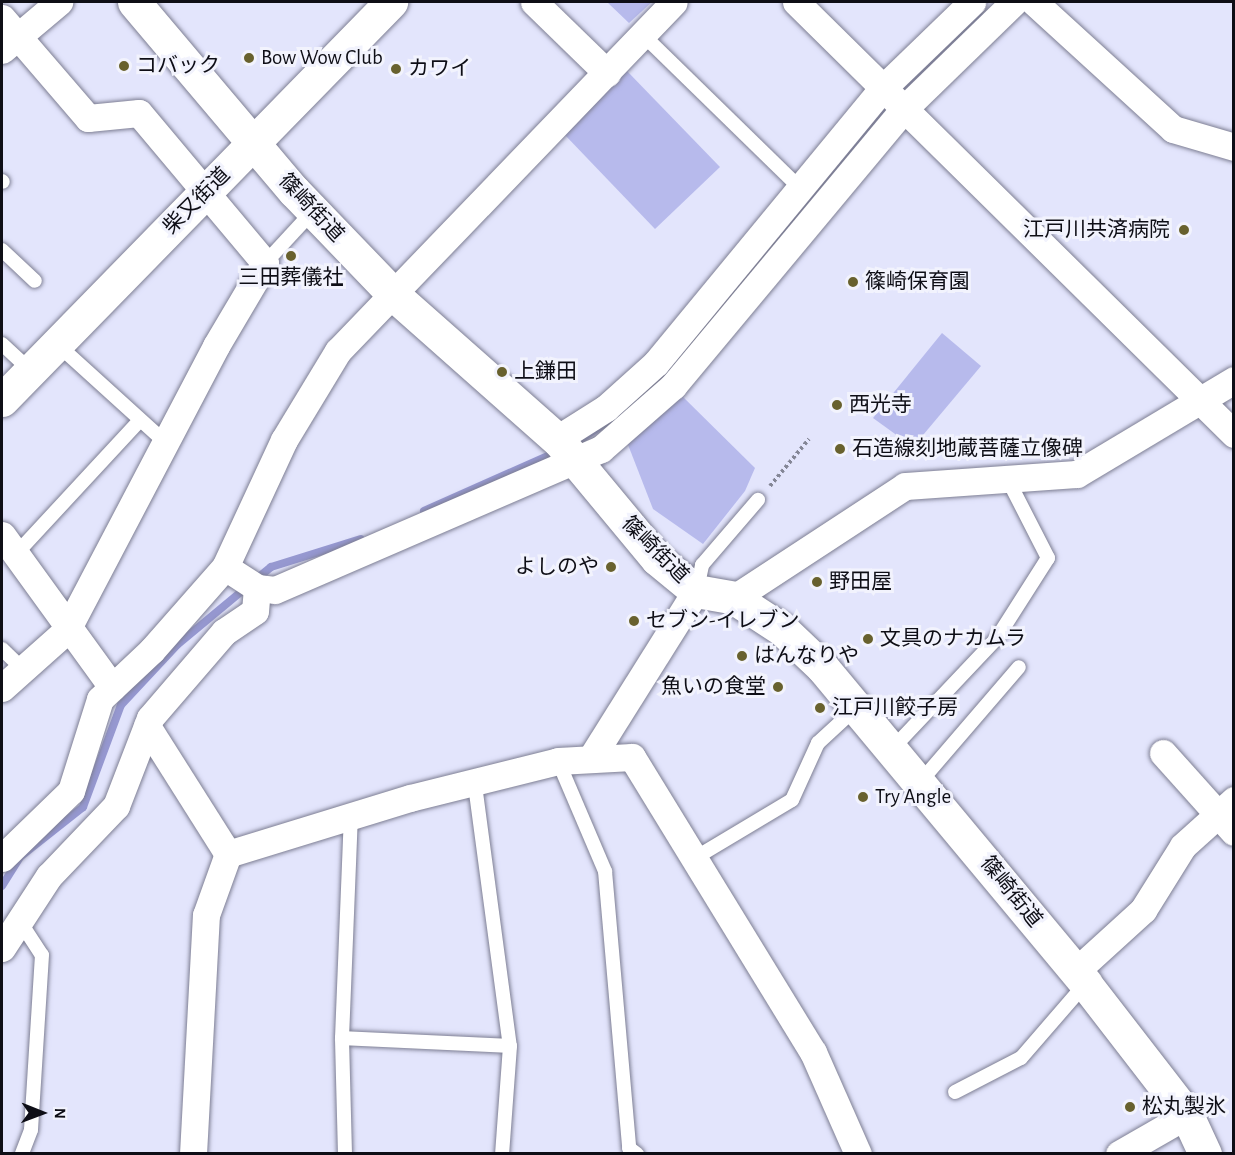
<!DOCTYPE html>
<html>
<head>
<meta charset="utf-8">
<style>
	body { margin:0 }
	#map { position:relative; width:1235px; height:1155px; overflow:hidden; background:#e3e5fc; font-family:"Alegreya Sans","Noto Sans JP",sans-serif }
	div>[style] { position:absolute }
	.green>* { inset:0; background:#b7baec }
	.stream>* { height:8px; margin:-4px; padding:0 4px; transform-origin:4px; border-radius:4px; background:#9698d0 }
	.path>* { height:4px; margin-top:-2px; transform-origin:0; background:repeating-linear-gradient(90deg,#848696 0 3px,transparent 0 6px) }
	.roads { filter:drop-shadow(0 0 2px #7d7e93) drop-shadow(0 0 2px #7d7e93) }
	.service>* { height:14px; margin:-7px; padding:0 7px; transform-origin:7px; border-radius:7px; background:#fff }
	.minor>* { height:27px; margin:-13.5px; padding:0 13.5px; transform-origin:13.5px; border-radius:13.5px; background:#fff }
	.tertiary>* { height:33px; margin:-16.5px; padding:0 16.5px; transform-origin:16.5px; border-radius:16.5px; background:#fff }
	.secondary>* { height:33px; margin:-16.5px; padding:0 16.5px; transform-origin:16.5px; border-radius:16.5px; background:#fff }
	.dots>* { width:16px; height:16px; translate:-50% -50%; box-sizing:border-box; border:3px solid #f2f3fd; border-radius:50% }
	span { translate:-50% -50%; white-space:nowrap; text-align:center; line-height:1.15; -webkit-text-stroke:6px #f2f3fd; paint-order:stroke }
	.poi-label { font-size:21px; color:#0e0e16 }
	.left { translate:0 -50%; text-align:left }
	.right { translate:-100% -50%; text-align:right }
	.street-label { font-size:21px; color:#0e0e16 }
	.frame { position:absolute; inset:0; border:3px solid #0e0e16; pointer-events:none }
	.north { position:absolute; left:12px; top:1083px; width:60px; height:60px; -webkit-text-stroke:4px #f2f3fd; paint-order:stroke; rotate:91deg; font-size:16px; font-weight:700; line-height:24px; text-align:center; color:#0e0e16 }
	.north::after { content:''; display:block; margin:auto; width:21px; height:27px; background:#0e0e16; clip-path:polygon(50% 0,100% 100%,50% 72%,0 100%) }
</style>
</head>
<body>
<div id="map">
	<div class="green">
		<i style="clip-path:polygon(607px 2px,652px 2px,629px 23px)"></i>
		<i style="clip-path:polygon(626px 70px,720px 167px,655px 229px,564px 134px)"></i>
		<i style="clip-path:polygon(942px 333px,981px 366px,913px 447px,873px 418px)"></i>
		<i style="clip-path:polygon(679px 393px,755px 468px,745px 491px,703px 544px,653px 509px,625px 437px)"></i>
	</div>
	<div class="stream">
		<i style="left:773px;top:242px;width:215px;rotate:-49.7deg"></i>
		<i style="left:912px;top:78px;width:91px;rotate:-41.9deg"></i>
		<i style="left:572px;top:445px;width:50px;rotate:-33.7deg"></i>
		<i style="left:424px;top:511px;width:148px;rotate:-24deg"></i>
		<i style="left:2px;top:886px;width:36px;rotate:-58deg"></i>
		<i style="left:21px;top:856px;width:79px;rotate:-38.3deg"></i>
		<i style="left:83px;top:807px;width:109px;rotate:-69.6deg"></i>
		<i style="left:121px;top:705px;width:82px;rotate:-47deg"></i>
		<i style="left:177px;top:645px;width:122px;rotate:-39.7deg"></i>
		<i style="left:271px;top:567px;width:94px;rotate:-17.3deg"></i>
	</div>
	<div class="path">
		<i style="left:770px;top:486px;width:61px;rotate:-50.3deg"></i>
	</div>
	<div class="roads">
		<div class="service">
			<i style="left:643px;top:35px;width:219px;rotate:44.3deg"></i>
			<i style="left:2px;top:181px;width:1px;rotate:45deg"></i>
			<i style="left:2px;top:250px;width:45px;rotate:43.2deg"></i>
			<i style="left:265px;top:263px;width:71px;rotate:-47.3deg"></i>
			<i style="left:2px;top:344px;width:38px;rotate:43deg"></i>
			<i style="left:57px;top:344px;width:147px;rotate:42.2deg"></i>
			<i style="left:16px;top:554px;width:181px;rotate:-47.2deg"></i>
			<i style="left:697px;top:589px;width:25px;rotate:-78deg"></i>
			<i style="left:702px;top:565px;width:86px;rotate:-49.3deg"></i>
			<i style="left:2px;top:649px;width:29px;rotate:44deg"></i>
			<i style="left:893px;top:748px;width:151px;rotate:-46.6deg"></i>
			<i style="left:997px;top:638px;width:95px;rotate:-57.5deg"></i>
			<i style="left:1048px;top:558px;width:90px;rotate:-117.1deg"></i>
			<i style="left:558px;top:761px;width:120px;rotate:66.9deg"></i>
			<i style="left:605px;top:871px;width:278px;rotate:85deg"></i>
			<i style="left:629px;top:1148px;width:10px;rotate:37deg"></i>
			<i style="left:921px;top:781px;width:150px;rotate:-49.3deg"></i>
			<i style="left:475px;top:785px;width:263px;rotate:82.4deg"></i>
			<i style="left:510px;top:1046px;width:108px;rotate:94.2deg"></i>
			<i style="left:695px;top:858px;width:113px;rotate:-30.9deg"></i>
			<i style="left:792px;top:800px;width:63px;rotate:-65.5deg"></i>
			<i style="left:818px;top:743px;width:53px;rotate:-42.7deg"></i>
			<i style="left:21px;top:923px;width:38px;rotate:57deg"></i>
			<i style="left:42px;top:955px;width:175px;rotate:93.6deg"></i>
			<i style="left:31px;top:1130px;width:26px;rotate:111deg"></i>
			<i style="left:342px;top:1038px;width:168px;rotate:2.7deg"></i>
			<i style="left:955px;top:1092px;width:74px;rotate:-27.3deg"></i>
			<i style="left:1021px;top:1058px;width:98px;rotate:-49.1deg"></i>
			<i style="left:345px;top:1154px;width:116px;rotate:-91.5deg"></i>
			<i style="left:342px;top:1038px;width:224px;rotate:-87.7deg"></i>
		</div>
		<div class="minor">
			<i style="left:534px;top:2px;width:102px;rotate:44.2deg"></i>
			<i style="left:796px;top:2px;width:615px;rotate:44.6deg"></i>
			<i style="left:1034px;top:2px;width:188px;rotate:42.4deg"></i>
			<i style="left:1173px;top:129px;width:64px;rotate:16.4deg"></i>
			<i style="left:2px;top:18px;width:132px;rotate:49.3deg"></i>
			<i style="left:88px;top:118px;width:51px;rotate:-5.6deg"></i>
			<i style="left:139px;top:113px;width:196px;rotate:50deg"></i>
			<i style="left:265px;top:263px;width:96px;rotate:120.6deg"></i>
			<i style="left:216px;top:346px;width:321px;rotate:117.7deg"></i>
			<i style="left:67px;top:630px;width:87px;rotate:138.3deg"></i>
			<i style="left:2px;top:50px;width:75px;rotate:-40.1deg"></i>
			<i style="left:557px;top:439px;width:58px;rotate:-32.3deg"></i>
			<i style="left:606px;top:408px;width:67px;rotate:-42deg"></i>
			<i style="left:656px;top:363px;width:357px;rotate:-50.5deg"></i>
			<i style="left:883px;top:88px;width:124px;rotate:-44deg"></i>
			<i style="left:2px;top:535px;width:188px;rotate:54.1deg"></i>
			<i style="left:225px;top:567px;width:38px;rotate:33deg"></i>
			<i style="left:257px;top:588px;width:18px;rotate:6deg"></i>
			<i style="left:275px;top:590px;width:355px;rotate:-23.4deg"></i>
			<i style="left:601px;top:449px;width:96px;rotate:-41.2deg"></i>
			<i style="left:673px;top:386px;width:362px;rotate:-50.2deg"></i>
			<i style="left:905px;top:108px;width:152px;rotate:-44.2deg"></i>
			<i style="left:734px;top:598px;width:204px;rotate:-33.2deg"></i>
			<i style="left:905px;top:486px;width:172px;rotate:-4deg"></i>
			<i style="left:1077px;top:474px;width:183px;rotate:-30.9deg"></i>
			<i style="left:147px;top:726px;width:151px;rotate:57.7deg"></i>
			<i style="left:228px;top:854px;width:190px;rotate:-17.1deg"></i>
			<i style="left:410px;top:798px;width:153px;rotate:-14deg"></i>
			<i style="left:558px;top:761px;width:74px;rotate:-3.1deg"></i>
			<i style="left:632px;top:757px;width:346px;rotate:58.5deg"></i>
			<i style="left:813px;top:1052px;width:111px;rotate:66.2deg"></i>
			<i style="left:1163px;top:753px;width:106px;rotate:48.1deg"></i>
			<i style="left:593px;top:755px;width:194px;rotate:-57.9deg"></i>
			<i style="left:2px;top:858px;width:96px;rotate:-44.2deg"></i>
			<i style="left:71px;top:791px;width:96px;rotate:-72.5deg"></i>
			<i style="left:100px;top:699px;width:71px;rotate:-43.3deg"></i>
			<i style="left:152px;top:650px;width:111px;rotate:-48.7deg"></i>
			<i style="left:225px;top:567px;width:140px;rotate:-65.1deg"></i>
			<i style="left:284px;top:440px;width:104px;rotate:-58.8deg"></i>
			<i style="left:338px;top:351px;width:484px;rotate:-46.1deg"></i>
			<i style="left:2px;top:948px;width:86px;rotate:-56.9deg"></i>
			<i style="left:49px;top:876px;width:97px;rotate:-46.3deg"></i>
			<i style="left:116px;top:806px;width:94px;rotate:-68.9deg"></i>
			<i style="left:150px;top:718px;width:113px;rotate:-49.3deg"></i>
			<i style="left:224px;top:632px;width:37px;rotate:-34deg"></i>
			<i style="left:255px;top:611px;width:23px;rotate:-85deg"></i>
			<i style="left:1076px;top:971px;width:91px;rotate:-42.3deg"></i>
			<i style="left:1143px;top:910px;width:75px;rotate:-58deg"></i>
			<i style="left:1183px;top:846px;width:69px;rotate:-42deg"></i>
			<i style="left:193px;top:1154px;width:239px;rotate:-86.9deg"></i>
			<i style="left:206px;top:915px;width:65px;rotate:-70.2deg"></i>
			<i style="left:1119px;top:1154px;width:78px;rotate:-29.8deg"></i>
		</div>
		<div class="tertiary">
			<i style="left:134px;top:2px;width:248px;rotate:49.8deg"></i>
			<i style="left:294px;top:191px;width:146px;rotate:46.1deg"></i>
			<i style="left:395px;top:296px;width:219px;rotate:41.5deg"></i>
			<i style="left:559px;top:441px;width:153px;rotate:50.3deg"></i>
			<i style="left:657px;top:559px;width:50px;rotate:39.4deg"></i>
			<i style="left:696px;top:591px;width:39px;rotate:10deg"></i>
			<i style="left:734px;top:598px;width:59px;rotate:33.1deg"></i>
			<i style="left:783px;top:630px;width:55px;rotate:43.5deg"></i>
			<i style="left:823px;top:668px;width:410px;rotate:50.2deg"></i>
			<i style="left:1085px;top:983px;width:167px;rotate:52.3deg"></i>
			<i style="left:1187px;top:1115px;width:43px;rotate:65.2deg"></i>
		</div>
		<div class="secondary">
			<i style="left:2px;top:400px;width:557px;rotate:-45.66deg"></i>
		</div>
	</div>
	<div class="dots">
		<i style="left:249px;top:58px;background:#68612e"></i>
		<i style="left:124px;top:66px;background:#68612e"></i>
		<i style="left:396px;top:69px;background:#68612e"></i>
		<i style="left:1184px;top:230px;background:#68612e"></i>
		<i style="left:291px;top:256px;background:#68612e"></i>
		<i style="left:853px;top:282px;background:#68612e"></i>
		<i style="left:502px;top:372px;background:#68612e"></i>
		<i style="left:837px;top:405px;background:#68612e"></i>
		<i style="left:840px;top:449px;background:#68612e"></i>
		<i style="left:611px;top:567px;background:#68612e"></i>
		<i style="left:817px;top:582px;background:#68612e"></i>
		<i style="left:634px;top:621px;background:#68612e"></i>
		<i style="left:868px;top:639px;background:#68612e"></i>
		<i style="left:742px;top:656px;background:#68612e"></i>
		<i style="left:778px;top:687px;background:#68612e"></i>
		<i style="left:820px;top:708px;background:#68612e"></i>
		<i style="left:863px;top:797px;background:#68612e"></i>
		<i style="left:1130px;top:1107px;background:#68612e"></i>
	</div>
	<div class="poi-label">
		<span class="left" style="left:261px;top:58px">Bow Wow Club</span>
		<span class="left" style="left:136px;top:66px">コバック</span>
		<span class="left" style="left:408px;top:69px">カワイ</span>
		<span class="right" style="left:1170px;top:230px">江戸川共済病院</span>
		<span style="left:291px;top:278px">三田葬儀社</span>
		<span class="left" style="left:865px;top:282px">篠崎保育園</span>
		<span class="left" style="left:514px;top:372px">上鎌田</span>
		<span class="left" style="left:849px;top:405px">西光寺</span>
		<span class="left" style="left:852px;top:449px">石造線刻地蔵菩薩立像碑</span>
		<span class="right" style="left:599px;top:567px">よしのや</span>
		<span class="left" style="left:829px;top:582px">野田屋</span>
		<span class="left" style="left:646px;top:621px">セブン-イレブン</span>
		<span class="left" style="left:880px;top:639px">文具のナカムラ</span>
		<span class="left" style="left:754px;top:656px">はんなりや</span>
		<span class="right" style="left:766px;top:687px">魚いの食堂</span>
		<span class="left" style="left:832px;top:708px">江戸川餃子房</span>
		<span class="left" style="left:875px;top:797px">Try Angle</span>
		<span class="left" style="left:1142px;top:1107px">松丸製氷</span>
	</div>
	<div class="street-label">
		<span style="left:197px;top:201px;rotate:-45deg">柴又街道</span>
		<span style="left:311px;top:208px;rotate:47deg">篠崎街道</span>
		<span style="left:655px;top:550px;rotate:45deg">篠崎街道</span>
		<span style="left:1011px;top:892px;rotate:51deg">篠崎街道</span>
	</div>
	<div class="frame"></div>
	<div class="north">N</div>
</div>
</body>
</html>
